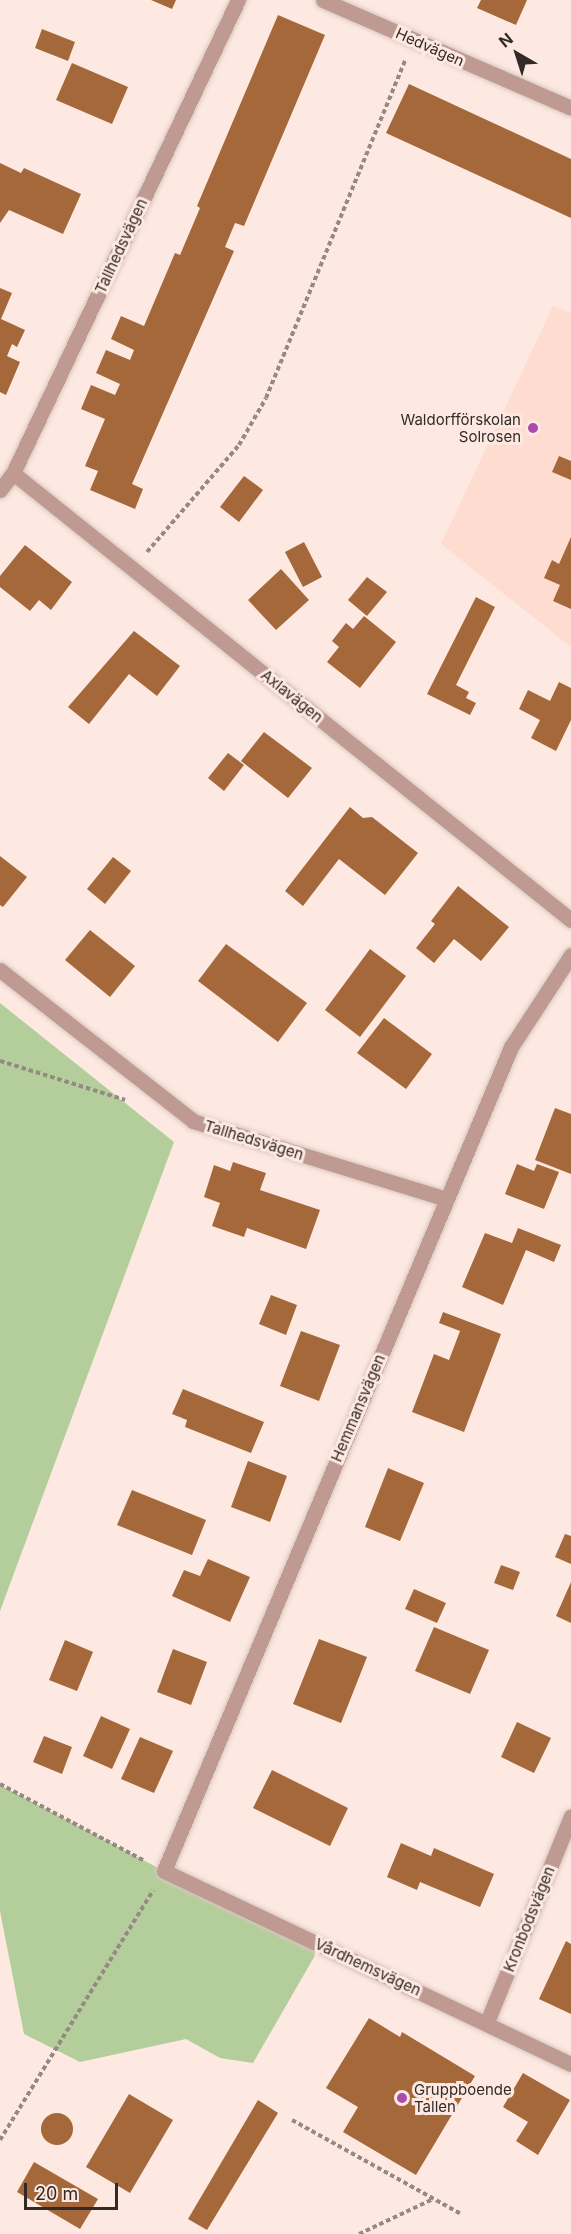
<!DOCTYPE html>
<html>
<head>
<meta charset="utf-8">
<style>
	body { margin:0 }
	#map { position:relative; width:571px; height:2234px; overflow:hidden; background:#fde9e1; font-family:Inter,sans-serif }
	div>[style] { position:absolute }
	.built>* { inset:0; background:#feddd0 }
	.green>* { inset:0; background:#b3ce9a }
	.building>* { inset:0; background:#a4683a }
	.round { border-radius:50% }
	.path>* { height:4px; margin-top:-2px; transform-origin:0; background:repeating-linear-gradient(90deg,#968882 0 4.5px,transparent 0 7.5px) }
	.roads { filter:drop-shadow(0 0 2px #d9c7c0) drop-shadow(0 0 2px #d9c7c0) }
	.minor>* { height:15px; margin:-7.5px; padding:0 7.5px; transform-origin:7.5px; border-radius:7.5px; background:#be9a92 }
	.dots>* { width:16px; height:16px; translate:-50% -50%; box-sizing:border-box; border:3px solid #fde9e1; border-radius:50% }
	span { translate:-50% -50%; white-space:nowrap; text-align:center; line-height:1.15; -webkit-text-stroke:6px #fde9e1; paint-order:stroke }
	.street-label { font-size:15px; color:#332a27 }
	.poi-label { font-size:15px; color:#332a27 }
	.right { translate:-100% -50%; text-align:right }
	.left { translate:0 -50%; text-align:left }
	.north { position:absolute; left:487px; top:24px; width:60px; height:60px; -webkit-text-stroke:4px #fde9e1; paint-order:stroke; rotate:321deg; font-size:16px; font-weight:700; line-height:24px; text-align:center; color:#332a27 }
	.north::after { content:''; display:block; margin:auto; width:21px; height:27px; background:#332a27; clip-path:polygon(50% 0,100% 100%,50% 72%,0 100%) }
	.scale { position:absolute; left:24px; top:2183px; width:94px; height:27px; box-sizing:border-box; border:3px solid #332a27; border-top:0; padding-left:8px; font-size:18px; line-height:21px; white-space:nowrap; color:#332a27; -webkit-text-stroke:4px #fde9e1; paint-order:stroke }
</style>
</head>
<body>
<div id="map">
	<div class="built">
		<i style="clip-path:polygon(553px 306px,571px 313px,571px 647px,441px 544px)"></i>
	</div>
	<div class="green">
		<i style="clip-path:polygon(0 1003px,174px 1142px,0 1611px)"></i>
		<i style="clip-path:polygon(0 1785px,164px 1871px,321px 1945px,253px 2063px,220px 2058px,186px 2039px,80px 2062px,24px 2034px,0 1911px)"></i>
	</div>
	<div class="building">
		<i style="clip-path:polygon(151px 0,176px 0,172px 9px)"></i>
		<i style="clip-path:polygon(481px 0,527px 0,516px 25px,477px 8px)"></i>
		<i style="clip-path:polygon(278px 15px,325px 35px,244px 226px,235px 223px,225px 247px,234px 251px,132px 484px,143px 489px,135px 509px,90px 490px,98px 471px,85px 466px,105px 419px,81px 409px,91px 385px,115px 395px,120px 384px,96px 373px,106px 350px,130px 360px,134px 350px,111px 339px,121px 316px,144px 326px,175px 253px,180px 255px,200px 208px,197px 206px)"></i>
		<i style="clip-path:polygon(42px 29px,75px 42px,68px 61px,35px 48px)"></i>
		<i style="clip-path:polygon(72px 63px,128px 87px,112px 124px,56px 100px)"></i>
		<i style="clip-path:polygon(409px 84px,571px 159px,571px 218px,386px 133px)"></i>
		<i style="clip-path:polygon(0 163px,21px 173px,24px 168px,81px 194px,63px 234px,9px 210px,0 223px)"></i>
		<i style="clip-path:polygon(0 288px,12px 293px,1px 319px,25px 330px,17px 347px,12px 344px,7px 356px,20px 362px,6px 395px,0 392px)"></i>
		<i style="clip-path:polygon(559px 456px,571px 461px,571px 480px,552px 472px)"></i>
		<i style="clip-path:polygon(244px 476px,263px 490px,239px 522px,220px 507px)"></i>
		<i style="clip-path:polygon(571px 537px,571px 609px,553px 601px,560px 585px,544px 578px,552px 560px,559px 564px)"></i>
		<i style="clip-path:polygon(304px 542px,322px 577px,303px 587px,285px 552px)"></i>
		<i style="clip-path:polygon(25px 545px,72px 582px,51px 610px,39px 600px,30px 611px,0 587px,0 576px)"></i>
		<i style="clip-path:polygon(281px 569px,309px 600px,276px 630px,248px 600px)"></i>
		<i style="clip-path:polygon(367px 577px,387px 592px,367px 616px,348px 600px)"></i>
		<i style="clip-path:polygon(476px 597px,495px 607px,456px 685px,469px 692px,466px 698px,476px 703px,470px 715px,427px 694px)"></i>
		<i style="clip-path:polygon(364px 616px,396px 642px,360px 688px,327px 662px,339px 647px,332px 641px,346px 623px,353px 629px)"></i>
		<i style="clip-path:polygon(134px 631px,180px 666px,157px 696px,129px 674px,89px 724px,68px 707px)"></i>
		<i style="clip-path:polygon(559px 682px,571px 688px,571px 720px,556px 751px,531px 738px,540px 720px,519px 709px,528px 690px,550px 701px)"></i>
		<i style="clip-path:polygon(264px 732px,312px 768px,288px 798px,241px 761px)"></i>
		<i style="clip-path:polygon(228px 753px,244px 765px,224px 791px,208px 778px)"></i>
		<i style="clip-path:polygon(350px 807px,363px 818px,372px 817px,418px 853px,385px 895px,339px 859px,303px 906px,285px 891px)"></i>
		<i style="clip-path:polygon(0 856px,27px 877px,3px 907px,0 905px)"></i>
		<i style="clip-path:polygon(113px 857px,131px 871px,105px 904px,87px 889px)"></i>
		<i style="clip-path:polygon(458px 886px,509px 927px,481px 961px,454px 939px,434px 963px,416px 948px,435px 924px,431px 921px)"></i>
		<i style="clip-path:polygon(90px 930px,135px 966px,110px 997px,65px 960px)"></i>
		<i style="clip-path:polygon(226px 944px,307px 1003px,278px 1042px,198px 981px)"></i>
		<i style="clip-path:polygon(370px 949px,406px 976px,360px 1037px,325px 1010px)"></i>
		<i style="clip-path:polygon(384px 1018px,432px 1054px,406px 1089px,357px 1053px)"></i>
		<i style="clip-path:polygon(555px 1108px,571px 1114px,571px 1174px,535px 1160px)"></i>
		<i style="clip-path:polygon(233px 1162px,266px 1173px,260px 1190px,320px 1210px,306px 1249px,247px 1228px,244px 1237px,212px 1226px,220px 1203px,204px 1197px,214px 1165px,230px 1171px)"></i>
		<i style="clip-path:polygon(517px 1164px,534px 1171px,537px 1164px,559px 1172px,544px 1209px,505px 1194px)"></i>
		<i style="clip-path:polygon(518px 1228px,561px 1245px,554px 1262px,526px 1250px,503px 1305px,462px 1287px,485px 1233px,512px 1243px)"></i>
		<i style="clip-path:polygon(271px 1295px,297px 1305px,286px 1335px,259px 1324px)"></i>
		<i style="clip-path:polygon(443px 1312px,501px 1334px,464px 1432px,412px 1412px,434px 1354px,449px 1360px,460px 1331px,439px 1323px)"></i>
		<i style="clip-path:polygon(301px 1331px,340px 1345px,319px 1401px,280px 1386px)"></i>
		<i style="clip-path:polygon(183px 1389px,264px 1422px,251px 1453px,185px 1427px,187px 1420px,172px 1414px)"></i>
		<i style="clip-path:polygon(248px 1461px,287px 1476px,270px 1522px,231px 1507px)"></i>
		<i style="clip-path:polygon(388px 1468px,424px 1483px,400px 1541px,365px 1527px)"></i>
		<i style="clip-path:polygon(132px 1490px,206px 1520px,192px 1555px,117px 1525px)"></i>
		<i style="clip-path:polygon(565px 1534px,571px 1536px,571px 1564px,555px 1557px)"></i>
		<i style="clip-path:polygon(208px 1559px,250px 1577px,230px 1622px,172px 1596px,184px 1570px,200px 1576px)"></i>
		<i style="clip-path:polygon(501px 1565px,520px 1572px,513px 1590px,494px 1583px)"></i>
		<i style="clip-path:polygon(571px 1582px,571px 1623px,556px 1616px)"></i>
		<i style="clip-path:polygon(414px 1589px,446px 1603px,437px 1623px,405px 1609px)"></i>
		<i style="clip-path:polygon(434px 1627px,489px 1650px,470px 1694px,415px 1671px)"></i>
		<i style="clip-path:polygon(319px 1639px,367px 1657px,341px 1723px,293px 1704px)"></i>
		<i style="clip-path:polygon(65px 1640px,93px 1652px,77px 1691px,49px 1680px)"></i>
		<i style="clip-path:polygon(173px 1649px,207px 1662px,191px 1705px,157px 1692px)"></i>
		<i style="clip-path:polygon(101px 1716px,130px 1729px,112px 1769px,83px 1756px)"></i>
		<i style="clip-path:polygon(517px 1722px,551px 1738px,534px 1773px,501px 1757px)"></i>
		<i style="clip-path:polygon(44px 1736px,72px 1747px,62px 1774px,33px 1762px)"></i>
		<i style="clip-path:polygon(140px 1737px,173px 1751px,154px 1793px,121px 1779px)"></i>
		<i style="clip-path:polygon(272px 1770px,348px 1808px,330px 1846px,253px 1808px)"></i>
		<i style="clip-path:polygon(401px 1843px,431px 1856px,434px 1848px,494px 1874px,480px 1907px,420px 1882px,417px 1890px,387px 1877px)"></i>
		<i style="clip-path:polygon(566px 1941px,571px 1944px,571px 2014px,539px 1999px)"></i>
		<i style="clip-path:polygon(369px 2018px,400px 2037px,402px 2032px,475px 2076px,416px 2175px,343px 2132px,358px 2107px,326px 2088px)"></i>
		<i style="clip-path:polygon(523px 2073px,570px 2100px,538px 2155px,516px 2141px,528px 2122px,503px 2107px)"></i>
		<i style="clip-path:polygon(129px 2094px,173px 2120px,130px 2193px,86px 2167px)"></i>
		<i style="clip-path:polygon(258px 2100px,278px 2113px,207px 2230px,188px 2219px)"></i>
		<i class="round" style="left:41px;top:2113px;width:32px;height:32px"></i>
		<i style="clip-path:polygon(34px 2162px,98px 2199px,80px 2229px,17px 2192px)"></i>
	</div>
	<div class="path">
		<i style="left:147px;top:552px;width:141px;rotate:-49.3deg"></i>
		<i style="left:239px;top:445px;width:54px;rotate:-60.1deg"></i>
		<i style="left:266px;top:398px;width:365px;rotate:-67.6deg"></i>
		<i style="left:0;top:1061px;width:131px;rotate:17.3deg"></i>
		<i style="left:0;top:1784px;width:164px;rotate:28deg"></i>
		<i style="left:292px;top:2120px;width:193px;rotate:29.1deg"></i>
		<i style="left:0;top:2140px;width:293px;rotate:-58.5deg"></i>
		<i style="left:359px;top:2234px;width:82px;rotate:-25.3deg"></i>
	</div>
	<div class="roads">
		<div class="minor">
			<i style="left:323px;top:0;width:270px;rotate:23.5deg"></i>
			<i style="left:13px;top:473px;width:715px;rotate:38.7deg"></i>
			<i style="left:0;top:490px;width:21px;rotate:-53deg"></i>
			<i style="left:13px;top:473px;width:524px;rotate:-64.56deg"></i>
			<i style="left:571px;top:955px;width:110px;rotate:123.1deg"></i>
			<i style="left:511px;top:1047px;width:894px;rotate:112.84deg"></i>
			<i style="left:164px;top:1871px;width:450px;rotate:25.4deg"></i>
			<i style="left:0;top:970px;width:245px;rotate:38deg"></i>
			<i style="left:193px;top:1121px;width:265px;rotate:17.1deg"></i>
			<i style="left:487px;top:2022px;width:222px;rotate:-67.8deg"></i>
		</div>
	</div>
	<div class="dots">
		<i style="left:533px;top:428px;background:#ae49ae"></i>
		<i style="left:402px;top:2098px;background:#ae49ae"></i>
	</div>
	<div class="street-label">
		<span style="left:430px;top:47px;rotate:24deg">Hedvägen</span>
		<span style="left:121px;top:246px;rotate:-65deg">Tallhedsvägen</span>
		<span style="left:292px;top:696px;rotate:39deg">Axlavägen</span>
		<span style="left:254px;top:1140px;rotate:17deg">Tallhedsvägen</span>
		<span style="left:358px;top:1408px;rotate:-67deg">Hemmansvägen</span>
		<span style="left:529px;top:1919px;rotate:-68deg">Kronbodsvägen</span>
		<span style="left:368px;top:1967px;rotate:25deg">Vårdhemsvägen</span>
	</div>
	<div class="poi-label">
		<span class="right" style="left:521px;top:428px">Waldorfförskolan<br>Solrosen</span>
		<span class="left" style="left:414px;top:2098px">Gruppboende<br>Tallen</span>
	</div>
	<div class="north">N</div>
	<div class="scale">20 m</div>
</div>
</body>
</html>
